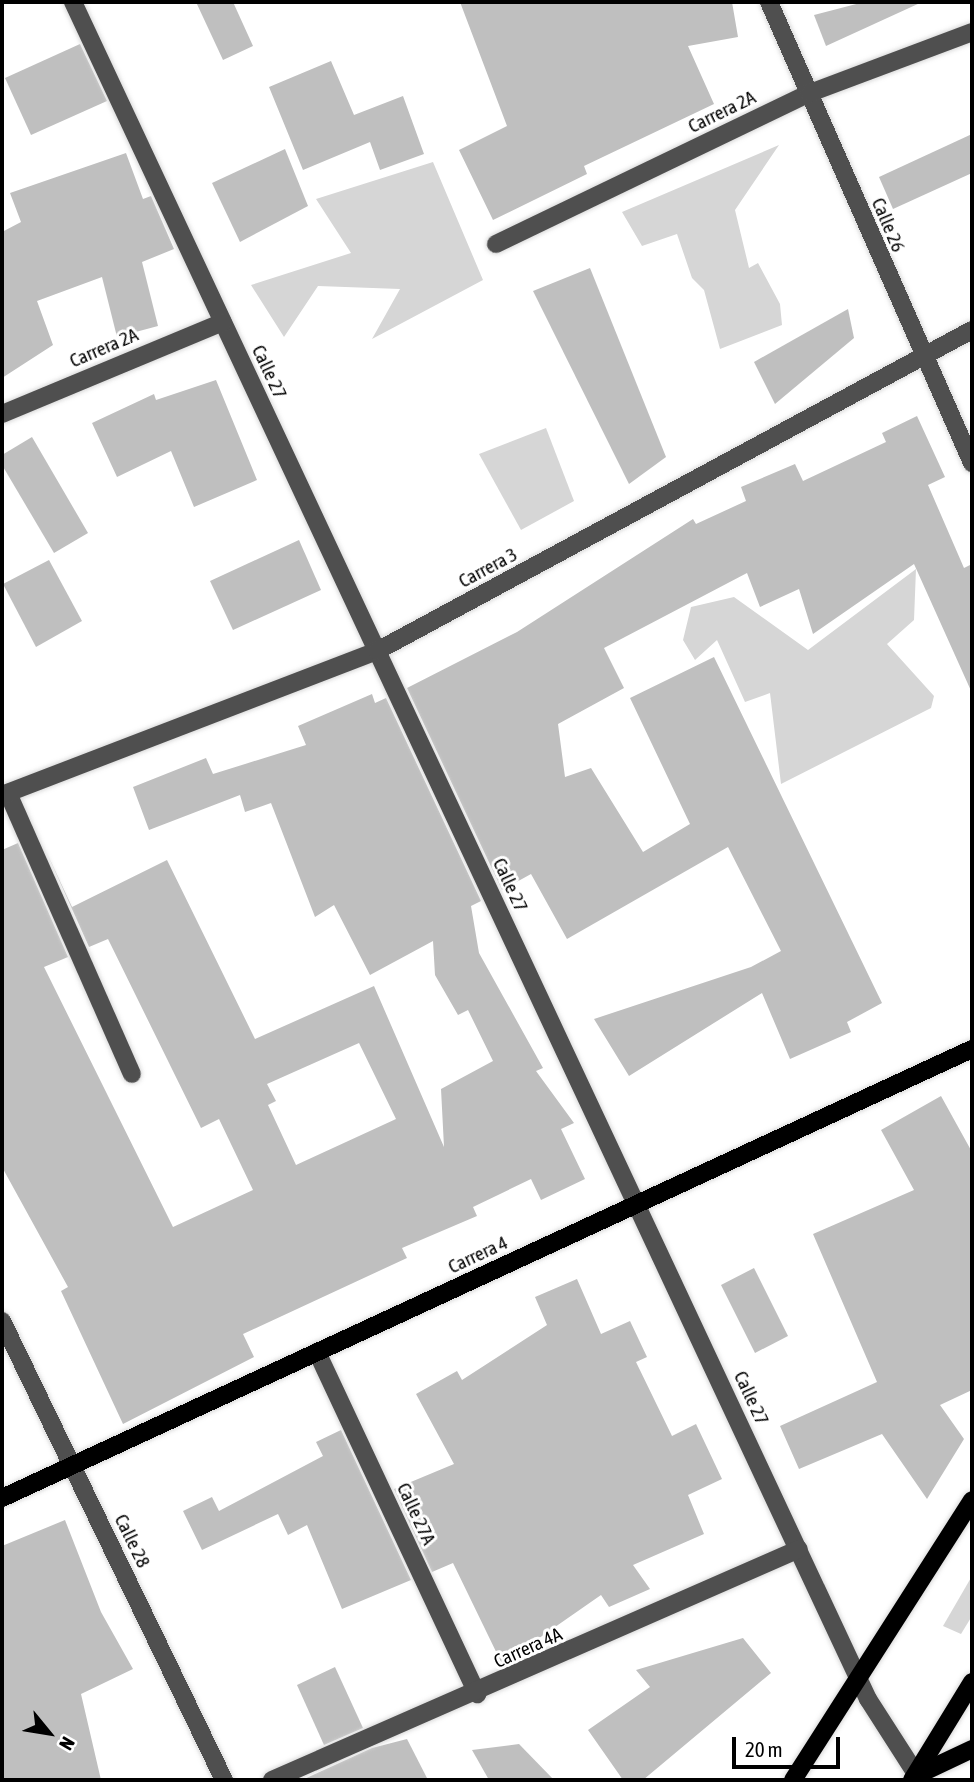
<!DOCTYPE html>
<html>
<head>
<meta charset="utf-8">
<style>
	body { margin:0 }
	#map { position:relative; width:974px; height:1782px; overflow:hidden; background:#fff; font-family:"Asap Condensed",sans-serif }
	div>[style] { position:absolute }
	.green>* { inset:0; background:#d6d6d6 }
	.building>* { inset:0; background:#bfbfbf }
	.roads { filter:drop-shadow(0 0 2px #dbdbdb) drop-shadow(0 0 2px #dbdbdb) }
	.minor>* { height:18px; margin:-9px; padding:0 9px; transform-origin:9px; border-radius:9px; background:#4f4f4f }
	.major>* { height:18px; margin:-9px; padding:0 9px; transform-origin:9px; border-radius:9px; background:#000 }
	span { translate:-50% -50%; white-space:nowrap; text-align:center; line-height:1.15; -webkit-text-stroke:6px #fff; paint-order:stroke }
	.street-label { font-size:19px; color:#000 }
	.frame { position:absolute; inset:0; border:4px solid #000; pointer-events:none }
	.north { position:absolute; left:14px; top:1698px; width:70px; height:70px; -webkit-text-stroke:5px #fff; paint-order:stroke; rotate:120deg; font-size:19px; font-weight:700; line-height:28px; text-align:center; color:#000 }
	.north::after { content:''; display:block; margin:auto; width:24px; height:32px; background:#000; clip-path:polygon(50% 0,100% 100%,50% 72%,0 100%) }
	.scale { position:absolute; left:732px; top:1737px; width:108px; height:32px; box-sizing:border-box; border:4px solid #000; border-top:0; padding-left:9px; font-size:21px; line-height:24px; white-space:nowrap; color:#000; -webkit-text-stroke:5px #fff; paint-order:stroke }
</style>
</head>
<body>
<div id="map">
	<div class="green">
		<i style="clip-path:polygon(779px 145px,735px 210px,749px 268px,758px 263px,780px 304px,782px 325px,720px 349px,704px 290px,692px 278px,677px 234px,642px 246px,622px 212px)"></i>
		<i style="clip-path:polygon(433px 162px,483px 280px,372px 339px,400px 289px,318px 286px,284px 337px,251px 285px,351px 253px,316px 199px)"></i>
		<i style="clip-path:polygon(546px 428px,574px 501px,521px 530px,479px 454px)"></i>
		<i style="clip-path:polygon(916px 569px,914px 620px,887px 644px,934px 696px,931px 708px,781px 784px,770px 693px,745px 702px,717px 640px,695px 660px,683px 640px,691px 607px,734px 597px,808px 650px)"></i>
		<i style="clip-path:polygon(972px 1576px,972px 1616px,961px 1634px,943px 1626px)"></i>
	</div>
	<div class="building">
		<i style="clip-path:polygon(196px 2px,233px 2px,253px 46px,223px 60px)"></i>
		<i style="clip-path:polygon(460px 2px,732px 2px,738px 37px,688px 46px,714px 104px,584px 166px,587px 174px,493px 220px,459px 150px,507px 126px)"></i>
		<i style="clip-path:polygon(864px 2px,920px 3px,826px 46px,814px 15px)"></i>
		<i style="clip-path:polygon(80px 44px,107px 101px,31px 135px,5px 78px)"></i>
		<i style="clip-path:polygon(331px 61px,354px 115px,403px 96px,424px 154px,380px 170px,370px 142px,303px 170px,269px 87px)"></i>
		<i style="clip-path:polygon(972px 134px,972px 173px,893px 209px,879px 177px)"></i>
		<i style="clip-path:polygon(285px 149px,308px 206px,240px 242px,212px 183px)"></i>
		<i style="clip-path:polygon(126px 153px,143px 199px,151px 196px,174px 249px,142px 262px,158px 326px,117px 337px,102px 277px,37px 301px,53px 345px,2px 378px,2px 232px,21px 222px,10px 193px)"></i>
		<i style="clip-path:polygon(590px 268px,666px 457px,629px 484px,533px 291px)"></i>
		<i style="clip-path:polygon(848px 309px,854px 338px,775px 404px,754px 362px)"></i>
		<i style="clip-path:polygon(216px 380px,257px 480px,194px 507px,171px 451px,117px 477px,92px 423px,154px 394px,156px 400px)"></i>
		<i style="clip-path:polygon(917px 416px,945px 477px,928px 485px,964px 568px,972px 564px,972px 693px,914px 564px,813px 634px,799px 589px,760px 607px,747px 573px,604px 648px,624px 688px,558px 724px,565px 777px,591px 768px,643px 852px,690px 824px,630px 698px,714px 657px,882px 1003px,847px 1022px,851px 1032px,790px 1059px,762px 993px,629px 1076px,594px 1019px,751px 967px,781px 951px,728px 847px,567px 939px,531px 874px,502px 890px,407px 688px,517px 632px,693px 519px,696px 524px,746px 501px,741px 487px,795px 464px,803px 481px,886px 442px,882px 433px)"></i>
		<i style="clip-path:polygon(32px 437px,88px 533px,54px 553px,2px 465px,2px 455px)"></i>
		<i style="clip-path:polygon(299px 540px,321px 590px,233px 630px,210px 581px)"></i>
		<i style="clip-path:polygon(49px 560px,82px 621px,36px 647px,3px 584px)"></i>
		<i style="clip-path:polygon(evenodd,372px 694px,375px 703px,386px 698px,481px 901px,471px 906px,479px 953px,543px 1068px,536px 1071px,574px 1123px,561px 1129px,585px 1179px,541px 1200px,531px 1179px,473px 1207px,477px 1216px,402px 1248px,407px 1258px,243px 1334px,254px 1357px,123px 1424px,61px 1291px,68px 1287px,2px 1167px,2px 850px,18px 843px,68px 957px,44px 967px,173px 1227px,253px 1190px,219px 1119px,201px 1128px,108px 939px,89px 947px,46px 851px,72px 907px,167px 860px,255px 1039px,374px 986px,444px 1147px,441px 1089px,493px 1061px,468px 1010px,458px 1015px,435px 975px,433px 941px,370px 975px,334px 905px,315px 917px,271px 803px,245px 812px,240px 795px,149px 830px,133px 787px,206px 758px,213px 774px,306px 745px,298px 726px,372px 694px,359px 1043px,396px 1119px,296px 1165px,268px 1105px,276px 1101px,267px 1084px,359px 1043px)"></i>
		<i style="clip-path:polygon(941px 1096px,972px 1152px,972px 1390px,940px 1405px,964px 1439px,927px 1499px,882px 1434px,799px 1469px,780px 1426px,877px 1382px,813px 1234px,914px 1190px,881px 1130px)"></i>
		<i style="clip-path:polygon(754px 1268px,788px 1336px,755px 1353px,721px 1285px)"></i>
		<i style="clip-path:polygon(577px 1279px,601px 1334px,630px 1321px,647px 1357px,636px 1362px,672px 1436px,696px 1424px,722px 1479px,688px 1495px,704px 1534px,633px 1565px,650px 1589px,609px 1607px,601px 1595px,502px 1664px,453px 1563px,432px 1572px,394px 1489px,454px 1464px,416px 1394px,457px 1371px,462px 1380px,547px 1325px,535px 1297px)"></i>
		<i style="clip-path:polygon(341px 1430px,411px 1580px,342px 1609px,307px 1525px,288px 1535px,278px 1514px,202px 1550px,183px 1511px,212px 1497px,219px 1511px,323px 1456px,316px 1442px)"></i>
		<i style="clip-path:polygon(65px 1520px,101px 1612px,133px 1669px,81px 1694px,101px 1780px,2px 1780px,2px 1546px)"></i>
		<i style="clip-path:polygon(743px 1638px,771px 1673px,643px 1780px,623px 1780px,588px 1730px,650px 1687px,636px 1670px)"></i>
		<i style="clip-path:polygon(335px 1667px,363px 1728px,324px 1745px,297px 1685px)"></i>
		<i style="clip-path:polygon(407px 1739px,428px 1780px,302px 1780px,372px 1748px)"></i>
		<i style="clip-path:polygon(519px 1744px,554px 1780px,489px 1780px,472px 1750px)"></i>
	</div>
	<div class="roads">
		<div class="minor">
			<i style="left:73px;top:2px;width:1874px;rotate:64.9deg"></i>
			<i style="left:868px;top:1699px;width:96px;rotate:57.3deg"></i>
			<i style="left:769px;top:2px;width:504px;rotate:66.23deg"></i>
			<i style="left:496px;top:244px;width:348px;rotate:-25.7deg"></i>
			<i style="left:810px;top:93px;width:173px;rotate:-20.6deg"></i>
			<i style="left:2px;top:414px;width:239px;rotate:-22.6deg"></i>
			<i style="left:8px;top:793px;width:307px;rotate:66.2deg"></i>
			<i style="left:2px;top:795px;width:402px;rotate:-21deg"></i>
			<i style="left:377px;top:651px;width:676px;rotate:-28.35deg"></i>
			<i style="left:2px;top:1321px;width:510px;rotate:64.19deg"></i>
			<i style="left:317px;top:1352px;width:378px;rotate:64.9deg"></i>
			<i style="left:272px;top:1780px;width:575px;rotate:-23.67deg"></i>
		</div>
		<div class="major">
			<i style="left:2px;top:1498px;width:1069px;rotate:-24.84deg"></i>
			<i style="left:915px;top:1776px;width:63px;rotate:-25.3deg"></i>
			<i style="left:793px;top:1780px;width:332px;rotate:-57.4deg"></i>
			<i style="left:912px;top:1780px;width:115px;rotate:-58.5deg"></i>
		</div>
	</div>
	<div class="street-label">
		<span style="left:722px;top:112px;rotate:-26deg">Carrera 2A</span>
		<span style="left:888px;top:225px;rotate:67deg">Calle 26</span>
		<span style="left:104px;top:348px;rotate:-23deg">Carrera 2A</span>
		<span style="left:269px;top:372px;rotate:65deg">Calle 27</span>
		<span style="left:488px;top:568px;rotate:-28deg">Carrera 3</span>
		<span style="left:510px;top:885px;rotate:65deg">Calle 27</span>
		<span style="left:478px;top:1255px;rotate:-25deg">Carrera 4</span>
		<span style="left:751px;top:1398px;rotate:65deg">Calle 27</span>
		<span style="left:416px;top:1514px;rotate:65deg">Calle 27A</span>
		<span style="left:132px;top:1541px;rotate:64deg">Calle 28</span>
		<span style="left:528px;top:1648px;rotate:-24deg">Carrera 4A</span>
	</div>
	<div class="frame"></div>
	<div class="north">N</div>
	<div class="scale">20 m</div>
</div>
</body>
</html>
